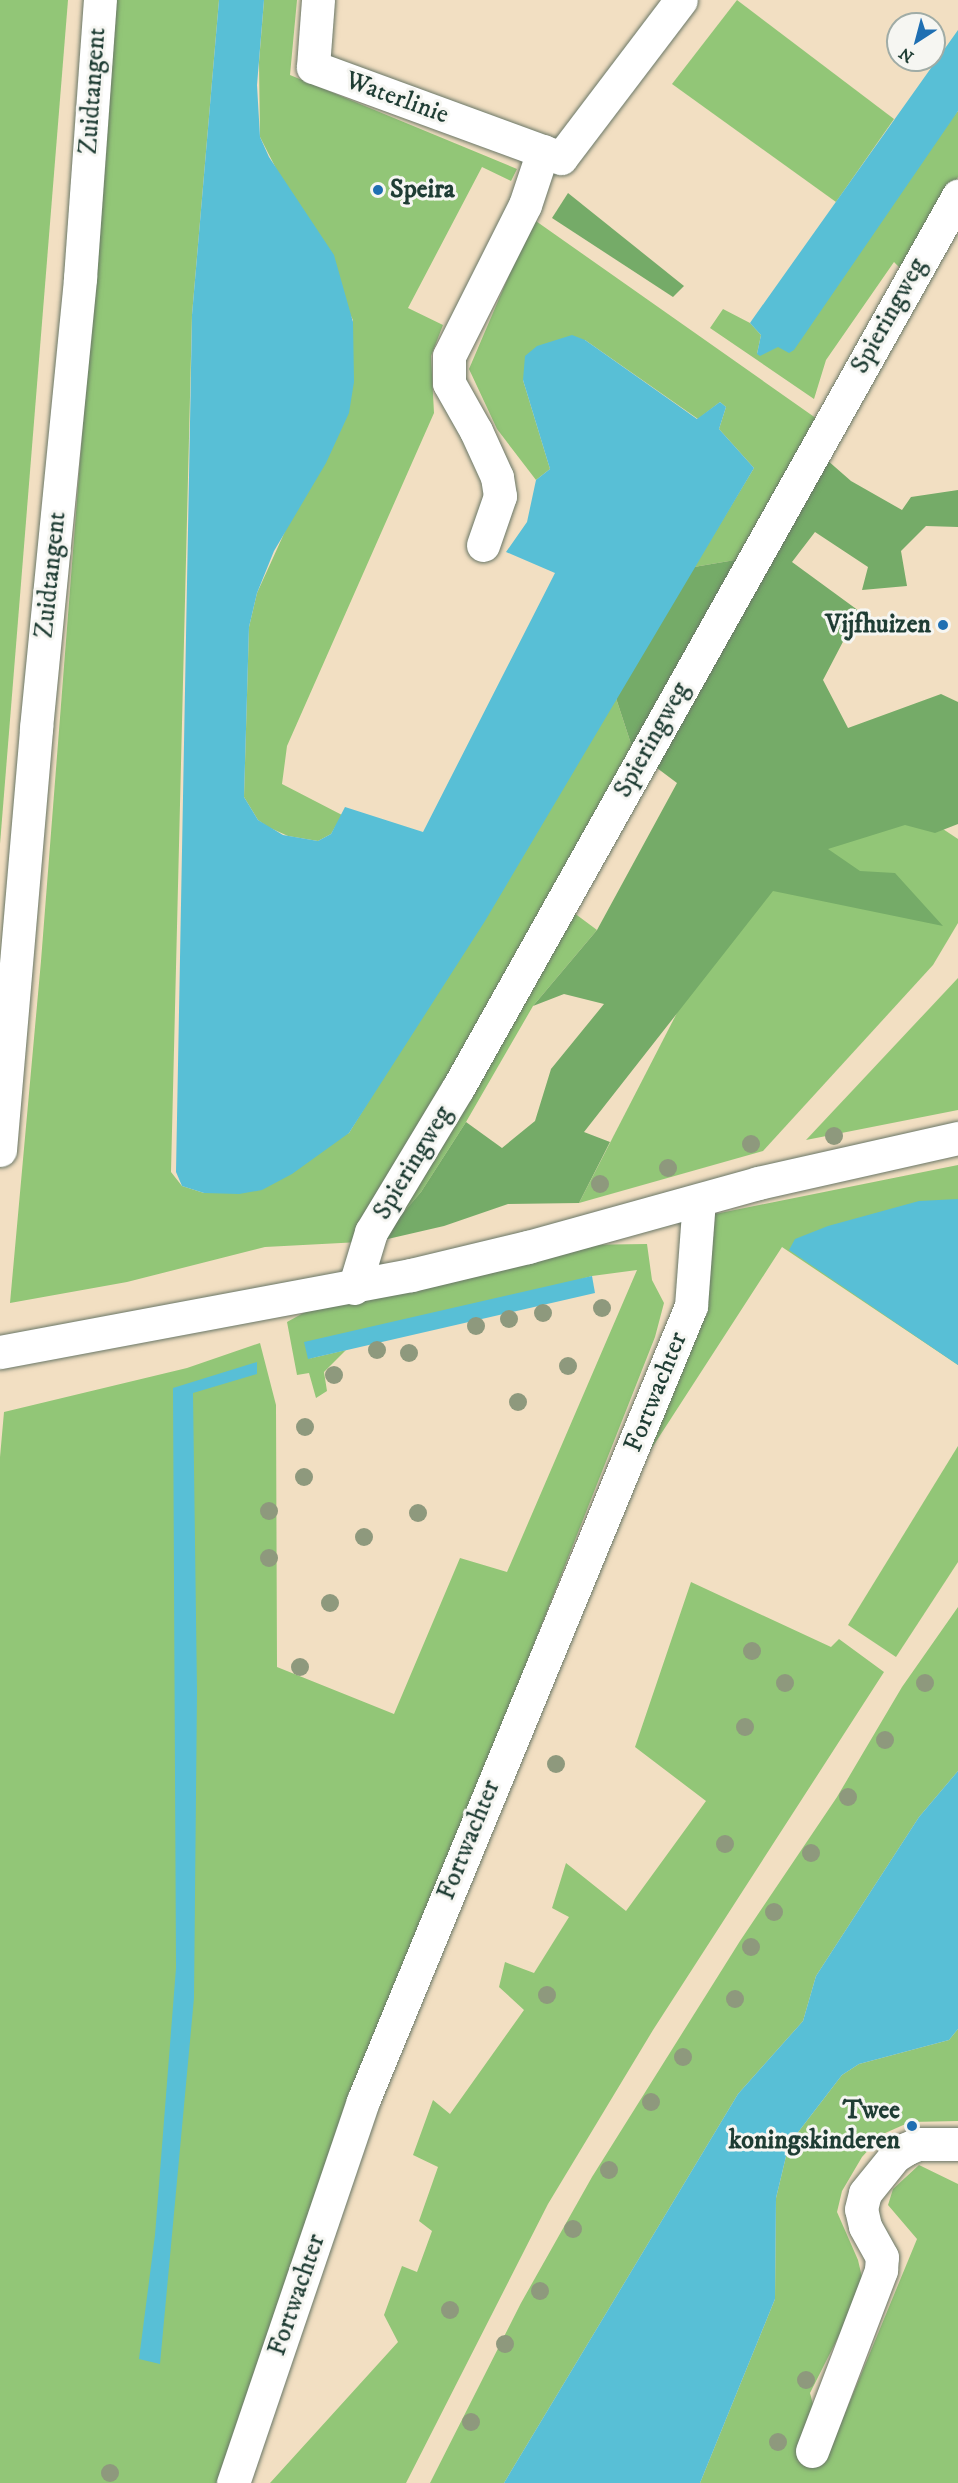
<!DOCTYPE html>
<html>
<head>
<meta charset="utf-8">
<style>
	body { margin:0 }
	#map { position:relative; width:958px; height:2483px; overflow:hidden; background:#f2dfc2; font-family:"IM FELL DW Pica",serif }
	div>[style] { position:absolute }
	.green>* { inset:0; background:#92c677 }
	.forest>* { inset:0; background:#75ab68 }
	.water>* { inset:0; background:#58bfd6 }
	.roads { filter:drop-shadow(0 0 2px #697666) drop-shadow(0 0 2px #697666) }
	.minor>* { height:33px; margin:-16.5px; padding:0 16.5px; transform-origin:16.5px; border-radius:16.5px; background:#fff }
	.trees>* { width:18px; height:18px; margin:-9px; border-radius:50%; background:#8e997d }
	.dots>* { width:16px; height:16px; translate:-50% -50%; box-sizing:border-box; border:3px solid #f6f6f2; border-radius:50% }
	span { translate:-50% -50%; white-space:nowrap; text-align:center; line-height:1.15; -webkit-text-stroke:6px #f6f6f2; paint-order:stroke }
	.street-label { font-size:26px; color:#1f3d34 }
	.poi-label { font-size:26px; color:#1f3d34; font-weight:700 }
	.left { translate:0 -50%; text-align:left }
	.right { translate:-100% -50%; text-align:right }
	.north { position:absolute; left:886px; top:12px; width:60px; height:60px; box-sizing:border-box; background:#f6f6f2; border:2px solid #a0aca6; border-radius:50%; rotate:216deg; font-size:16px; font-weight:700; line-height:24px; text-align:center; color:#1f3d34 }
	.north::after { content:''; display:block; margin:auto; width:21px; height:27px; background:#1f6fb2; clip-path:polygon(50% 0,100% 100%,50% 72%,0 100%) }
</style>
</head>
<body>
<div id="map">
	<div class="green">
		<i style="clip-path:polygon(0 0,68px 0,0 844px)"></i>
		<i style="clip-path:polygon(116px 0,219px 0,192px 315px,171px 1172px,182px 1186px,204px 1193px,349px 1133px,616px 698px,633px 750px,554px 898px,597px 930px,533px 1006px,466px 1122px,421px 1192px,379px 1241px,265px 1247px,127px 1282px,10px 1303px,41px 961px)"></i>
		<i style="clip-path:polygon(264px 0,297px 0,290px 75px,517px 169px,511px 181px,482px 167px,408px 308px,443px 325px,431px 356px,434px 413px,287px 746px,282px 784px,342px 815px,331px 834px,318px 841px,288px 836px,268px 827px,258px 820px,244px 797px,249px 627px,257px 593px,292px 516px,353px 320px,260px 137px,259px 62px)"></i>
		<i style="clip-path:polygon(737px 0,894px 119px,836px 202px,672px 84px)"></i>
		<i style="clip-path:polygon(958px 111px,958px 177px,900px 268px,894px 262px,826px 360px,814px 399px,710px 328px,723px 309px,750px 323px,761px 335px,757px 354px)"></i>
		<i style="clip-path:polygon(533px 219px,820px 421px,803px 440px,735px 560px,694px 567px,754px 468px,719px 429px,726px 407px,720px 402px,698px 419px,585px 340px,523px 380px,550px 469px,536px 480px,497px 429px,469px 369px)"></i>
		<i style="clip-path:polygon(821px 748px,958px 839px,958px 923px,933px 965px,763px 1151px,579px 1203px,713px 943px)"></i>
		<i style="clip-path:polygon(958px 978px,958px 1110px,806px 1140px)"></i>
		<i style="clip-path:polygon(958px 1165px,958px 1365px,782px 1247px,648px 1454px,707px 1308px,715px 1214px)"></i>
		<i style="clip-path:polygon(647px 1244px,652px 1280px,664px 1303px,655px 1337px,341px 2134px,221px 2483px,0 2483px,0 1457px,4px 1412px,187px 1368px,260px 1343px,276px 1405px,277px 1667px,394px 1714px,460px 1558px,507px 1572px,637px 1270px,592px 1276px,308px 1359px,346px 1350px,324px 1372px,327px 1391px,316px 1398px,309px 1373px,297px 1375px,287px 1322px,307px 1311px,572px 1245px)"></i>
		<i style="clip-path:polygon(958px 1446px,958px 1562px,896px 1657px,848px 1625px)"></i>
		<i style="clip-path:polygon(691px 1582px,831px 1647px,839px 1639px,884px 1672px,653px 2030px,548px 2204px,406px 2483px,270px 2483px,398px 2342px,384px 2315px,402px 2266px,417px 2272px,432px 2231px,419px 2221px,438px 2167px,413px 2155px,433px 2100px,450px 2114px,524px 2010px,499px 1987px,505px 1962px,534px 1973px,569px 1917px,552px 1908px,566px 1863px,626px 1911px,706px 1801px,635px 1747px)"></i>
		<i style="clip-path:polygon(958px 1607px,958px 1771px,919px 1817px,816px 1976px,803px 2021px,738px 2094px,504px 2483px,430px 2483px,521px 2303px,592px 2177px,740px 1941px,837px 1797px,902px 1687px)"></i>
		<i style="clip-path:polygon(958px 2029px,958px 2121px,910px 2122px,883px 2134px,862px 2157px,842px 2191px,837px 2212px,858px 2260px,864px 2286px,810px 2393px,827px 2457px,917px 2239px,888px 2205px,893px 2189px,919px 2165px,958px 2184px,958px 2483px,700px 2483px,775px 2299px,776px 2198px,789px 2144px,842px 2075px,859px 2064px,949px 2040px)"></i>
	</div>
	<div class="forest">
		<i style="clip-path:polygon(568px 193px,684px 286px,673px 297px,552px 218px)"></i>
		<i style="clip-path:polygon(803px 439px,851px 481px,902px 510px,911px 497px,958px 490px,958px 527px,926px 526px,901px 551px,907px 586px,862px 590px,868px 567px,815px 532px,792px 562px,859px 611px,823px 680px,848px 728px,941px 694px,958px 702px,958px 824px,935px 833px,905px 825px,828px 849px,860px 871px,895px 873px,943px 926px,773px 891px,584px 1132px,610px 1142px,579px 1203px,508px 1204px,444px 1226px,379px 1241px,421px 1192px,466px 1122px,502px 1148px,535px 1121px,551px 1069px,604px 1004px,564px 994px,533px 1006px,597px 930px,677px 783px,633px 750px,616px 698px,694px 567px,735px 560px)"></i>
	</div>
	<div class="water">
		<i style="clip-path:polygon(219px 0,264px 0,257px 85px,260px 137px,269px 157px,334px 255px,353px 322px,354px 382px,349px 413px,326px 463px,274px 551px,257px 593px,249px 627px,244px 797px,258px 820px,283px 835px,318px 841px,331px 834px,345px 807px,423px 832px,555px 573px,506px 552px,527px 522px,536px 480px,550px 469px,523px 380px,525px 356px,537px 346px,572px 335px,585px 340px,697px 419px,720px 402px,726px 407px,719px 429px,754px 468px,485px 921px,349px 1133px,292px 1174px,262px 1190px,239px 1194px,204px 1193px,182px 1186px,176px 1172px,192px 315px)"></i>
		<i style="clip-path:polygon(958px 30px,958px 111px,794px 350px,789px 353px,778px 347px,760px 356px,757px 354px,761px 335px,750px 323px,752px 320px)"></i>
		<i style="clip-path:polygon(958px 1199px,958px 1365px,789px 1250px,795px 1239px,828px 1226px,919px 1201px)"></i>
		<i style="clip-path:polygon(592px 1276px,595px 1293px,308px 1359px,304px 1342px)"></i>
		<i style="clip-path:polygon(257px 1362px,257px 1374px,193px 1393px,197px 1691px,194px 1998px,160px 2364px,139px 2359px,155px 2235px,176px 1968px,173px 1388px)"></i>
		<i style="clip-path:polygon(958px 1771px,958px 2029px,949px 2040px,859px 2064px,842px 2075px,789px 2144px,776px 2198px,775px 2299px,700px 2483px,504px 2483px,738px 2094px,803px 2021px,816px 1976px,919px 1817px)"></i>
	</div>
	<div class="roads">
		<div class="minor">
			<i style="left:318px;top:0;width:67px;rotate:94.3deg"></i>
			<i style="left:313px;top:67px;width:264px;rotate:20.1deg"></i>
			<i style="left:561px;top:158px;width:198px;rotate:-52.8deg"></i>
			<i style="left:483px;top:545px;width:52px;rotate:-70.9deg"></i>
			<i style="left:500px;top:496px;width:19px;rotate:-99deg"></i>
			<i style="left:497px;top:477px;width:51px;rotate:-114.5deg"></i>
			<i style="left:476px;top:431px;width:55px;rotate:-119.4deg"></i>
			<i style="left:449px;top:383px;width:27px;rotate:-90deg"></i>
			<i style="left:449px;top:356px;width:169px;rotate:-63.3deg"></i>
			<i style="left:525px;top:205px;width:57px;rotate:-71.6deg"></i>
			<i style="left:0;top:1150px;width:424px;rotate:-85.1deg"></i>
			<i style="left:36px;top:728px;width:452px;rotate:-84.4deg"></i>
			<i style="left:80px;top:278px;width:279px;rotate:-85.9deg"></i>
			<i style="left:354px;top:1288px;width:59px;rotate:-73.1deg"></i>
			<i style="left:371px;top:1232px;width:168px;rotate:-58.9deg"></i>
			<i style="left:458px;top:1088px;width:1023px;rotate:-60.73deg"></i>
			<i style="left:0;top:1352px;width:418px;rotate:-10.6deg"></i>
			<i style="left:411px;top:1275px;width:120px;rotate:-13.5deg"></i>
			<i style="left:528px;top:1247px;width:239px;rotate:-15.5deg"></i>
			<i style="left:758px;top:1183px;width:205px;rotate:-12.7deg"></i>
			<i style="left:812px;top:2451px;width:194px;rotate:-69.1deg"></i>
			<i style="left:881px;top:2270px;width:13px;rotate:-86deg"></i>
			<i style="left:882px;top:2257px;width:35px;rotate:-119deg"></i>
			<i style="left:865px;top:2226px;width:17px;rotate:-103deg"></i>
			<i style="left:861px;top:2209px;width:16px;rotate:-76deg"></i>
			<i style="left:865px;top:2193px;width:48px;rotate:-51deg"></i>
			<i style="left:895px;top:2156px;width:13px;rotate:-32deg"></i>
			<i style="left:906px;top:2149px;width:12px;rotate:-24deg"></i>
			<i style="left:917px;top:2144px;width:41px"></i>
			<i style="left:233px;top:2483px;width:404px;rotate:-71.2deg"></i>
			<i style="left:363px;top:2101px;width:860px;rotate:-67.58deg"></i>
			<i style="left:691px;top:1306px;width:106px;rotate:-85.7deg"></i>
		</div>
	</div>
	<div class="trees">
		<i style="left:834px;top:1136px"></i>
		<i style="left:751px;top:1144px"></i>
		<i style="left:668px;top:1168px"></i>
		<i style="left:600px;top:1184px"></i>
		<i style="left:602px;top:1308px"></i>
		<i style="left:543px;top:1313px"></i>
		<i style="left:509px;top:1319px"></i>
		<i style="left:476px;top:1326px"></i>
		<i style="left:377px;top:1350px"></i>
		<i style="left:409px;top:1353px"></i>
		<i style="left:568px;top:1366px"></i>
		<i style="left:334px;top:1375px"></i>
		<i style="left:518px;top:1402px"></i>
		<i style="left:305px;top:1427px"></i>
		<i style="left:304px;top:1477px"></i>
		<i style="left:269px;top:1511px"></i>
		<i style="left:418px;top:1513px"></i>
		<i style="left:364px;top:1537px"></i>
		<i style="left:269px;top:1558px"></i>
		<i style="left:330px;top:1603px"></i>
		<i style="left:752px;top:1651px"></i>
		<i style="left:300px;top:1667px"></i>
		<i style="left:785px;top:1683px"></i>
		<i style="left:925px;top:1683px"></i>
		<i style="left:745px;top:1727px"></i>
		<i style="left:885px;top:1740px"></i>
		<i style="left:556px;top:1764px"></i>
		<i style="left:848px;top:1797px"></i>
		<i style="left:725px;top:1844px"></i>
		<i style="left:811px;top:1853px"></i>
		<i style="left:774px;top:1912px"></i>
		<i style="left:751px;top:1947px"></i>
		<i style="left:547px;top:1995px"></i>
		<i style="left:735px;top:1999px"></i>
		<i style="left:683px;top:2057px"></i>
		<i style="left:651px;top:2102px"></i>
		<i style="left:609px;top:2170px"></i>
		<i style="left:573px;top:2229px"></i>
		<i style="left:540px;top:2291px"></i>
		<i style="left:450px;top:2310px"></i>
		<i style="left:505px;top:2344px"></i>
		<i style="left:806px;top:2380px"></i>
		<i style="left:471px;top:2422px"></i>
		<i style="left:778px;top:2442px"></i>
		<i style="left:110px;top:2473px"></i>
	</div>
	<div class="dots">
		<i style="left:378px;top:190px;background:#1f6fb2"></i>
		<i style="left:943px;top:625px;background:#1f6fb2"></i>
		<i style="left:912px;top:2126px;background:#1f6fb2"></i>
	</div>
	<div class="street-label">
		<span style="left:93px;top:91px;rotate:-86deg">Zuidtangent</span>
		<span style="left:397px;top:98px;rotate:20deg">Waterlinie</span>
		<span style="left:889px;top:316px;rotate:-61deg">Spieringweg</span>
		<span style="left:51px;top:575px;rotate:-84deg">Zuidtangent</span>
		<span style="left:652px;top:740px;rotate:-61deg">Spieringweg</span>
		<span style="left:413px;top:1163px;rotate:-59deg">Spieringweg</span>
		<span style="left:656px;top:1392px;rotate:-68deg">Fortwachter</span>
		<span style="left:469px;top:1840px;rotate:-68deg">Fortwachter</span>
		<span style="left:297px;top:2295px;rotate:-71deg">Fortwachter</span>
	</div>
	<div class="poi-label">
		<span class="left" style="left:390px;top:190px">Speira</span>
		<span class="right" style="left:931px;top:625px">Vijfhuizen</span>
		<span class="right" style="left:900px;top:2126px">Twee<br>koningskinderen</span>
	</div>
	<div class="north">N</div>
</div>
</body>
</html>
